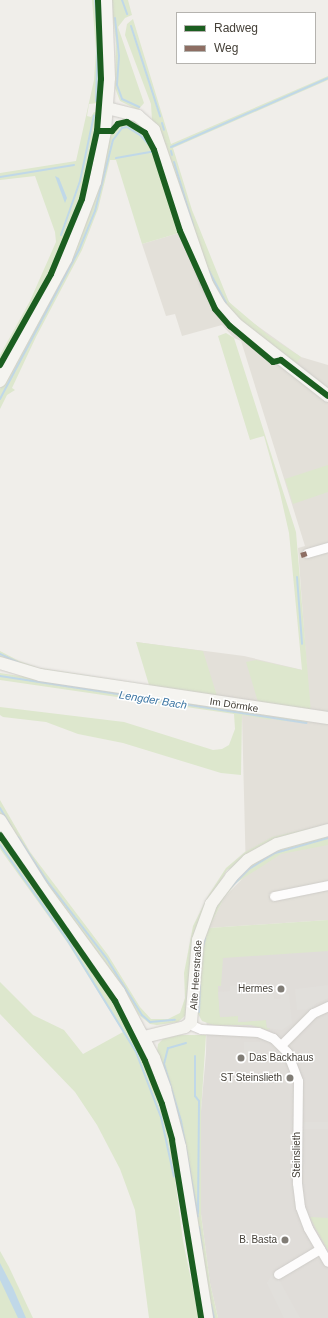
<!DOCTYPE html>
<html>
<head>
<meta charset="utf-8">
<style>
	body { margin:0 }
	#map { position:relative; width:328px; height:1318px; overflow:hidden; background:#f0eeea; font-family:Helvetica,sans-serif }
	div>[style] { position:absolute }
	.residential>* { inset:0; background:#e3e0d9 }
	.industrial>* { inset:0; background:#e0ddd9 }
	.green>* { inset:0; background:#dde7cd }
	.parking>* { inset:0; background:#e1dfdb }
	.water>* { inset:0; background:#c0d8e8 }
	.stream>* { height:2px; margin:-1px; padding:0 1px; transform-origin:1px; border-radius:1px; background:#c0d8e8 }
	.roads { filter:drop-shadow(0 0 1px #ceccc8) drop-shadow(0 0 1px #ceccc8) }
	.street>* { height:9px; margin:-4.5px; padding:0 4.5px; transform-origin:4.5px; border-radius:4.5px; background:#fdfcfc }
	.secondary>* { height:12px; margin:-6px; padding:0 6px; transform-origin:6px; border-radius:6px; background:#f5f4f0 }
	.quiet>* { height:5px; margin-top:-2.5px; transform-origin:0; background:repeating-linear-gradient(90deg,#8d6e63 0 10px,transparent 0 15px) }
	.cycleway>* { height:6px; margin:-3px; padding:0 3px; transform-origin:3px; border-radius:3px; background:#1b5e20 }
	.dots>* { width:11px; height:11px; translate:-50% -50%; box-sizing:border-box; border:2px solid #fff; border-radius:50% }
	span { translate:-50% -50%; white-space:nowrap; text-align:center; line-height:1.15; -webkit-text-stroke:3px #fff; paint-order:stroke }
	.street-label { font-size:10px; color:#454038 }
	.poi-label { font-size:10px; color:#454038 }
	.right { translate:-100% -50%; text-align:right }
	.left { translate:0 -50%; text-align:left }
	.water-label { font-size:11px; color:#3e77a4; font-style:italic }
	.legend { position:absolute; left:176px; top:12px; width:140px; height:52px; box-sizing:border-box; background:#fff; border:1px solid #b5b3af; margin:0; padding:5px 7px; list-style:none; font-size:12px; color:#454038 }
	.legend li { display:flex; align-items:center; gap:8px; height:20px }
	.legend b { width:20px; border:1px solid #b5b3af }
</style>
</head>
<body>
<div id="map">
	<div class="residential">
		<i style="clip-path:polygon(179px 233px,201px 235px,220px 286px,229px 302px,242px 315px,301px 357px,328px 365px,328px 920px,209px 928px,224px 898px,246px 875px,242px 715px,237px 709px,136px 642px,244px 656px,307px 671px,298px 548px,305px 546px,241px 341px,234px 338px,222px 325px,182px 336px,175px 314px,166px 316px,142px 244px)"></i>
	</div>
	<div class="industrial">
		<i style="clip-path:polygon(328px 935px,328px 1318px,218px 1318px,210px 1283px,201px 1214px,201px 1111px,206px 1053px,208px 947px)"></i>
	</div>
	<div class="green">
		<i style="clip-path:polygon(92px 0,96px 0,98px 13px,100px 78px,98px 103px,89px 104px,87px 116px,91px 117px,94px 112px,97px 113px,86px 180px,58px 254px,0 363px,0 355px,30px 301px,56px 242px,55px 232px,35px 176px,0 180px,0 173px,76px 161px,94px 80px,96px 50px)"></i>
		<i style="clip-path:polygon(111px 0,128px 0,132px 15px,125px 18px,118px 27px,144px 103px,138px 110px,120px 101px,115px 88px,116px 43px)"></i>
		<i style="clip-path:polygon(133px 19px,171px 144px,328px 76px,328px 80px,173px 148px,192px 210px,229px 302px,269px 336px,301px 357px,296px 364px,233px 315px,214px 288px,195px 237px,166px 146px,152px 120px,151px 104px,125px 35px,127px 24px)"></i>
		<i style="clip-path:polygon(124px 119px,138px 123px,151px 135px,188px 239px,184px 240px,179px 233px,142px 244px,116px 160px,110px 160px,98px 209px,82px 250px,36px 337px,12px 388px,15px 390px,7px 395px,0 409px,0 389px,56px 288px,112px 126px,116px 121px)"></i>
		<i style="clip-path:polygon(226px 333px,234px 338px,296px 532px,311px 713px,55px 675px,0 658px,0 651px,19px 661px,39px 668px,149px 685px,136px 642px,203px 651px,217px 696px,258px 702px,246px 662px,256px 660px,302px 670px,289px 533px,280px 493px,264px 436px,250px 440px,218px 336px)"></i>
		<i style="clip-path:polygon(328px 465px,328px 492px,293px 504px,285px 479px)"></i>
		<i style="clip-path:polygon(0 673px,272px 715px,272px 716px,271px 720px,242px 715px,241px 775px,221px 773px,123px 743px,78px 734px,46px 722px,3px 717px,0 715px,0 707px,124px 722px,213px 750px,222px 749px,229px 745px,235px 729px,234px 714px,0 680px)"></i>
		<i style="clip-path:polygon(276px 715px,306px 720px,307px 723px,276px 720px)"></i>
		<i style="clip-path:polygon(0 800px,30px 852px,108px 955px,140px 1007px,151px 1019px,168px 1019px,180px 1013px,185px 998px,184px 973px,193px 926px,208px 896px,226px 868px,245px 852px,272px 837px,328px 824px,328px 827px,227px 870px,211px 898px,187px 1014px,178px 1022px,157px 1025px,150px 1024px,139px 1015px,108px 966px,51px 890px,8px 828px,0 813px)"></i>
		<i style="clip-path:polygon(328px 834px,328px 845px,281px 854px,236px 883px,224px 898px,209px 928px,328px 920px,328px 951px,223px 958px,221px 986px,218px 986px,220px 1017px,238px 1016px,239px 1022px,266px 1020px,267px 1028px,271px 1028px,267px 1030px,251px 1025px,213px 1025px,202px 1021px,197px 1012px,198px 959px,213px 908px,246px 868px,267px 854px)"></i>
		<i style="clip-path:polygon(0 838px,113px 1002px,149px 1074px,170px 1140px,183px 1241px,199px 1318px,149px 1318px,135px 1210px,120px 1169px,97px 1125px,75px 1092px,0 1014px,0 982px,33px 1015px,64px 1030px,83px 1054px,123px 1032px,67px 942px,0 849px)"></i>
		<i style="clip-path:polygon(178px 1035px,206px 1035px,201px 1111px,201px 1214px,210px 1283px,218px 1318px,211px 1318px,157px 1052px,158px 1044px,163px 1039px)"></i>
		<i style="clip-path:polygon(310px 1217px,328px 1218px,328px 1250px,316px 1229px)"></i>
		<i style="clip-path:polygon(0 1251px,9px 1267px,33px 1318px,0 1318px)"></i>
	</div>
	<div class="parking">
		<i style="clip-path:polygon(242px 985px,243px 990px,273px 988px,274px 999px,281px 999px,281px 994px,289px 994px,292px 1023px,282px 1030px,267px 1028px,266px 1020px,238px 1022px,238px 1016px,220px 1017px,218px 992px,230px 991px,230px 986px)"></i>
		<i style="clip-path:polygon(328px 985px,328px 998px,315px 1004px,314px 1009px,297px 1010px,295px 989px)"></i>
		<i style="clip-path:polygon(244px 1042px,260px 1042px,260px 1050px,254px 1050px,254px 1054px,244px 1054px)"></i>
		<i style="clip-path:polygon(303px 1122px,328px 1122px,328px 1129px,303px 1129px)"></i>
		<i style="clip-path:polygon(274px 1271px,300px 1318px,284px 1318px,267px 1283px)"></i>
	</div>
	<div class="water">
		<i style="clip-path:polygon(55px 176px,59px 178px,67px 198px,65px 203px)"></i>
		<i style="clip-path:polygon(0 1263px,13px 1288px,26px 1318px,18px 1318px,0 1280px)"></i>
	</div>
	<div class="stream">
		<i style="left:95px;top:0;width:38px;rotate:85deg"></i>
		<i style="left:98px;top:38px;width:63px;rotate:91.8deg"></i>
		<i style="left:122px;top:0;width:15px;rotate:70deg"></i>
		<i style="left:115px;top:18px;width:38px;rotate:84deg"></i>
		<i style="left:119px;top:56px;width:29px;rotate:94deg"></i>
		<i style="left:117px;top:85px;width:15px;rotate:70deg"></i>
		<i style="left:122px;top:99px;width:19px;rotate:25deg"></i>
		<i style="left:131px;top:26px;width:95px;rotate:72.1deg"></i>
		<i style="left:162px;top:123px;width:7px;rotate:74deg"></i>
		<i style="left:171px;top:147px;width:171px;rotate:-23.7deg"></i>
		<i style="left:171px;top:151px;width:4px;rotate:76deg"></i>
		<i style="left:116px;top:158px;width:36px;rotate:-10deg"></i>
		<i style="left:174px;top:162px;width:66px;rotate:73.2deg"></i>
		<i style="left:0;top:177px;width:75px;rotate:-9.2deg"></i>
		<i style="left:61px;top:235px;width:57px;rotate:-70.6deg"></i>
		<i style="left:80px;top:181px;width:67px;rotate:-78deg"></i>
		<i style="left:209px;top:271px;width:36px;rotate:62deg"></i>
		<i style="left:0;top:399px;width:169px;rotate:-62.1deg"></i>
		<i style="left:79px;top:250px;width:42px;rotate:-67.7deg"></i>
		<i style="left:95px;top:211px;width:73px;rotate:-75.8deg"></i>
		<i style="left:113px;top:140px;width:15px;rotate:-53deg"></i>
		<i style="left:122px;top:128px;width:5px;rotate:-11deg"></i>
		<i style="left:127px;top:127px;width:15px;rotate:32deg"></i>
		<i style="left:140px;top:135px;width:12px;rotate:48deg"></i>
		<i style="left:297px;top:577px;width:67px;rotate:85.7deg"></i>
		<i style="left:0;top:654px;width:21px;rotate:25deg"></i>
		<i style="left:0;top:676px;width:310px;rotate:8.7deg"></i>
		<i style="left:0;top:808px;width:22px;rotate:60deg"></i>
		<i style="left:18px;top:837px;width:53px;rotate:56.6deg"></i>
		<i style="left:47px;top:881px;width:98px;rotate:52.4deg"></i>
		<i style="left:107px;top:959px;width:66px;rotate:58deg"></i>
		<i style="left:142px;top:1015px;width:11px;rotate:41deg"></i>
		<i style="left:150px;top:1022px;width:25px;rotate:-5deg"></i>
		<i style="left:0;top:845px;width:118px;rotate:54.7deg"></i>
		<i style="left:68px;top:941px;width:130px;rotate:58.5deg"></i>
		<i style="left:136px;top:1052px;width:70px;rotate:69deg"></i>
		<i style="left:161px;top:1117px;width:61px;rotate:77.8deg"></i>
		<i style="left:230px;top:888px;width:27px;rotate:-45deg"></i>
		<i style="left:249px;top:869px;width:31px;rotate:-32deg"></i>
		<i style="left:275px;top:853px;width:55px;rotate:-15.8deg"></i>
		<i style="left:203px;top:947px;width:9px;rotate:-77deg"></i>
		<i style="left:199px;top:1012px;width:27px;rotate:-88deg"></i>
		<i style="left:186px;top:1043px;width:19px;rotate:164deg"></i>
		<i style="left:168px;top:1048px;width:16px;rotate:104deg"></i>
		<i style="left:164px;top:1064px;width:59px;rotate:73.4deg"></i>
		<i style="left:181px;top:1121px;width:97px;rotate:80deg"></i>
		<i style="left:195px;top:1056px;width:40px;rotate:90deg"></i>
		<i style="left:195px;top:1096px;width:6px;rotate:51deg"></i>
		<i style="left:199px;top:1101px;width:112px;rotate:90.5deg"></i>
		<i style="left:199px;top:1227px;width:22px;rotate:82deg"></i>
		<i style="left:211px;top:1305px;width:13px;rotate:77deg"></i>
	</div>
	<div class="roads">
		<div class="street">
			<i style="left:307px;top:553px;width:22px;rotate:-16deg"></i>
			<i style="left:274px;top:896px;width:55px;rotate:-11.5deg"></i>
			<i style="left:189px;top:1024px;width:13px;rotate:23deg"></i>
			<i style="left:201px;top:1029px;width:57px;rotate:3deg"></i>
			<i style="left:258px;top:1032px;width:16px;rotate:22deg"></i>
			<i style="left:273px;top:1038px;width:20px;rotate:45deg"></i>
			<i style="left:287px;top:1052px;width:31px;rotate:69deg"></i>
			<i style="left:298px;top:1081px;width:102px;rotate:90.6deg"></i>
			<i style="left:297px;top:1183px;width:24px;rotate:83deg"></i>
			<i style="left:300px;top:1207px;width:22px;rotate:69deg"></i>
			<i style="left:308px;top:1228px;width:39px;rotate:60deg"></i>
			<i style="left:281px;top:1045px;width:45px;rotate:-45deg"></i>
			<i style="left:313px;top:1013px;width:17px;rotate:-25deg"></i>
			<i style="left:278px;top:1274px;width:49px;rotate:-30.8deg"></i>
		</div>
		<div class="secondary">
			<i style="left:107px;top:108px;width:32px;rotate:14deg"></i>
			<i style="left:138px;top:116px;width:21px;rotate:41deg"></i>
			<i style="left:154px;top:130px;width:163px;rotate:71deg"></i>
			<i style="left:207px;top:284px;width:24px;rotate:60deg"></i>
			<i style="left:219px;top:305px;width:25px;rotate:48deg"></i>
			<i style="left:236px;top:324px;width:117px;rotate:38deg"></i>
			<i style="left:0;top:381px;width:139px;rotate:-61.6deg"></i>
			<i style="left:66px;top:259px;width:82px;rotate:-69.4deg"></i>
			<i style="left:95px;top:182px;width:52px;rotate:-78.9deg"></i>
			<i style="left:105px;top:131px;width:53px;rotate:-85.7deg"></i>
			<i style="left:109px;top:78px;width:78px;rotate:-92.2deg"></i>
			<i style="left:0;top:663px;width:42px;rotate:16.7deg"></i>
			<i style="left:40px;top:675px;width:291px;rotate:8.5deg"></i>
			<i style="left:0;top:820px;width:79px;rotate:57.9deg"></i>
			<i style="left:42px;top:887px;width:130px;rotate:53.7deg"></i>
			<i style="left:119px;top:992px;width:75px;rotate:62.1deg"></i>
			<i style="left:154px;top:1058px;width:33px;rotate:70deg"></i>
			<i style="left:165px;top:1089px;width:60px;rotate:75.5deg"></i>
			<i style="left:180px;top:1147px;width:173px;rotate:81deg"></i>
			<i style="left:144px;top:1037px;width:42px;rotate:-13.7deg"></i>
			<i style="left:185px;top:1027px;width:8px;rotate:-40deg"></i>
			<i style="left:191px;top:1022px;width:82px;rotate:-85.1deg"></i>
			<i style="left:198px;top:940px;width:38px;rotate:-70deg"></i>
			<i style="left:211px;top:904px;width:34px;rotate:-53deg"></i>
			<i style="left:231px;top:877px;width:24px;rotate:-45deg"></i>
			<i style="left:248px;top:860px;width:33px;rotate:-29deg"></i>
			<i style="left:277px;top:844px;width:53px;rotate:-15.4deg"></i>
		</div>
	</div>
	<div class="quiet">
		<i style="left:301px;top:555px;width:6px;rotate:-18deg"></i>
	</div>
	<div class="cycleway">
		<i style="left:97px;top:131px;width:15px"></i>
		<i style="left:112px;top:131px;width:9px;rotate:-49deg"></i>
		<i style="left:118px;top:124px;width:9px;rotate:-13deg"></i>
		<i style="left:127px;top:122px;width:21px;rotate:31deg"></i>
		<i style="left:145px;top:133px;width:19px;rotate:62deg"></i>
		<i style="left:154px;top:150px;width:85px;rotate:72.2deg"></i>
		<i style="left:180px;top:231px;width:85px;rotate:65.8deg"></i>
		<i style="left:215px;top:309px;width:23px;rotate:49deg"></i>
		<i style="left:230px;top:326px;width:56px;rotate:39.9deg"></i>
		<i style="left:273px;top:362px;width:8px;rotate:-14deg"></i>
		<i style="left:281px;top:360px;width:59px;rotate:37.5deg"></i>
		<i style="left:0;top:365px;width:104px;rotate:-60.7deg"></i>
		<i style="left:51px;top:274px;width:81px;rotate:-67.5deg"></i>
		<i style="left:82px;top:199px;width:70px;rotate:-77.6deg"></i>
		<i style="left:97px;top:131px;width:52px;rotate:-85.6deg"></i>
		<i style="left:101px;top:79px;width:79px;rotate:-92.2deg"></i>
		<i style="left:0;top:835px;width:202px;rotate:55.3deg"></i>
		<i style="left:115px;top:1001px;width:67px;rotate:63.4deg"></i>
		<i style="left:145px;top:1061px;width:46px;rotate:68.4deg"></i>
		<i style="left:162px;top:1104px;width:37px;rotate:74deg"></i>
		<i style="left:172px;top:1140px;width:180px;rotate:80.7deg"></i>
	</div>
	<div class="dots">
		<i style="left:281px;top:989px;background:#817d76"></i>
		<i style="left:241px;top:1058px;background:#817d76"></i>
		<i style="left:290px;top:1078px;background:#817d76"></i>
		<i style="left:285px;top:1240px;background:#817d76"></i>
	</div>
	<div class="street-label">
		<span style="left:234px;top:705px;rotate:9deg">Im Dörmke</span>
		<span style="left:196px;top:975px;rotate:-86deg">Alte Heerstraße</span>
		<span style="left:297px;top:1155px;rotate:-90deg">Steinslieth</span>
	</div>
	<div class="poi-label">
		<span class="right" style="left:273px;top:989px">Hermes</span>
		<span class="left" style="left:249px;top:1058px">Das Backhaus</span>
		<span class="right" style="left:282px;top:1078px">ST Steinslieth</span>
		<span class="right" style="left:277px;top:1240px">B. Basta</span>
	</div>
	<div class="water-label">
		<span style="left:153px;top:700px;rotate:9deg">Lengder Bach</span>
	</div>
	<ul class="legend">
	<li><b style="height:5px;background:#1b5e20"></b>Radweg</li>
	<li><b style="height:5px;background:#8d6e63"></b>Weg</li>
	</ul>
</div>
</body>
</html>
